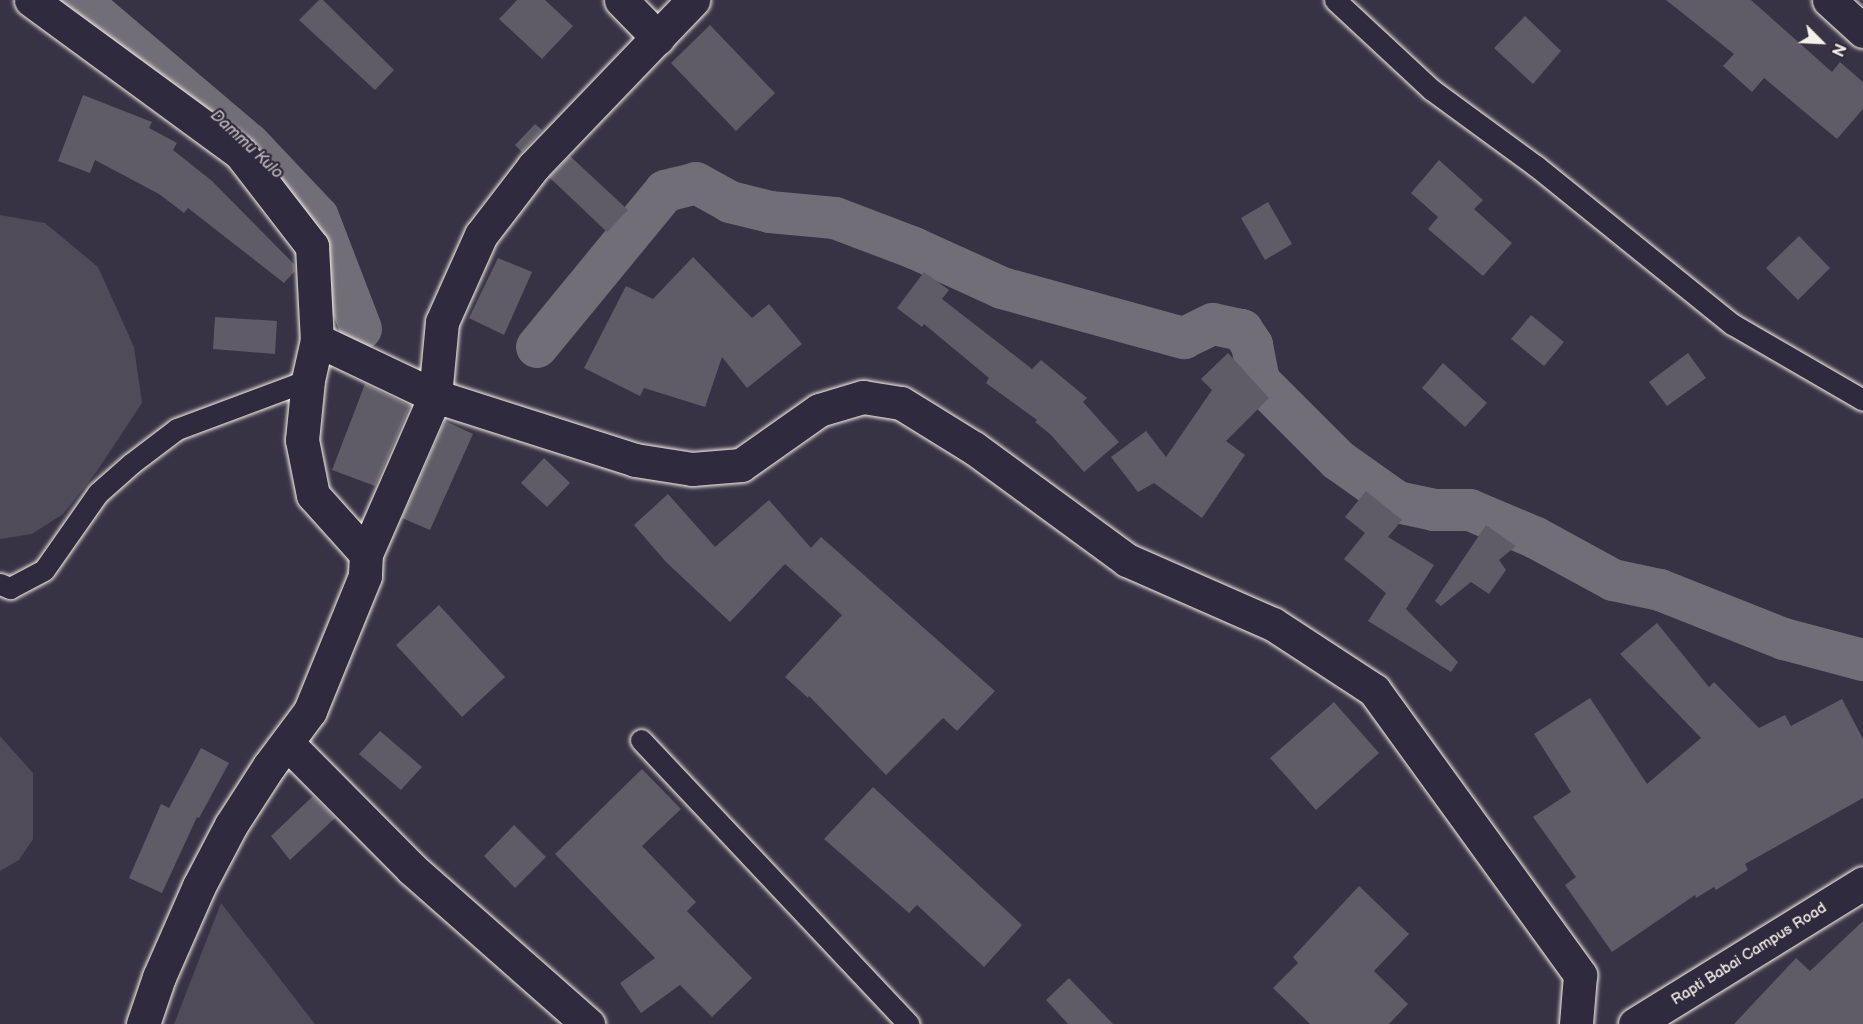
<!DOCTYPE html>
<html>
<head>
<meta charset="utf-8">
<style>
	body { margin:0 }
	#map { position:relative; width:1863px; height:1024px; overflow:hidden; background:#373244; font-family:"Balsamiq Sans",sans-serif }
	div>[style] { position:absolute }
	.green>* { inset:0; background:#504b59 }
	.canal>* { height:42px; margin:-21px; padding:0 21px; transform-origin:21px; border-radius:21px; background:#726e77 }
	.building>* { inset:0; background:#5f5c67 }
	.roads { filter:drop-shadow(0 0 2px #f4f1e8) drop-shadow(0 0 2px #f4f1e8) }
	.lane>* { height:21px; margin:-10.5px; padding:0 10.5px; transform-origin:10.5px; border-radius:10.5px; background:#2f2a3d }
	.street>* { height:33px; margin:-16.5px; padding:0 16.5px; transform-origin:16.5px; border-radius:16.5px; background:#2f2a3d }
	span { translate:-50% -50%; white-space:nowrap; text-align:center; line-height:1.15; -webkit-text-stroke:4.5px #2f2a3d; paint-order:stroke }
	.street-label { font-size:15px; color:#f4f1e8 }
	.water-label { font-size:16px; color:#bab6b5; font-style:italic }
	.north { position:absolute; left:1791px; top:12px; width:60px; height:60px; -webkit-text-stroke:4px #2f2a3d; paint-order:stroke; rotate:114deg; font-size:16px; font-weight:700; line-height:24px; text-align:center; color:#f4f1e8 }
	.north::after { content:''; display:block; margin:auto; width:21px; height:27px; background:#f4f1e8; clip-path:polygon(50% 0,100% 100%,50% 72%,0 100%) }
</style>
</head>
<body>
<div id="map">
	<div class="green">
		<i style="clip-path:polygon(0 215px,45px 223px,98px 267px,134px 347px,142px 403px,97px 471px,63px 514px,32px 534px,0 539px)"></i>
		<i style="clip-path:polygon(0 736px,33px 773px,33px 839px,19px 860px,0 871px)"></i>
		<i style="clip-path:polygon(221px 903px,315px 1024px,174px 1024px)"></i>
	</div>
	<div class="canal">
		<i style="left:79px;top:0;width:223px;rotate:40.3deg"></i>
		<i style="left:249px;top:144px;width:100px;rotate:46.6deg"></i>
		<i style="left:318px;top:217px;width:120px;rotate:69deg"></i>
		<i style="left:537px;top:347px;width:202px;rotate:-50.6deg"></i>
		<i style="left:665px;top:191px;width:32px;rotate:-14deg"></i>
		<i style="left:696px;top:183px;width:39px;rotate:29deg"></i>
		<i style="left:730px;top:202px;width:41px;rotate:14deg"></i>
		<i style="left:770px;top:212px;width:65px;rotate:5.3deg"></i>
		<i style="left:835px;top:218px;width:85px;rotate:20.8deg"></i>
		<i style="left:914px;top:248px;width:97px;rotate:24.4deg"></i>
		<i style="left:1002px;top:288px;width:189px;rotate:15.4deg"></i>
		<i style="left:1184px;top:338px;width:32px;rotate:-26deg"></i>
		<i style="left:1213px;top:324px;width:30px;rotate:12deg"></i>
		<i style="left:1242px;top:330px;width:18px;rotate:56deg"></i>
		<i style="left:1252px;top:345px;width:37px;rotate:79deg"></i>
		<i style="left:1259px;top:381px;width:112px;rotate:45deg"></i>
		<i style="left:1338px;top:460px;width:72px;rotate:35.4deg"></i>
		<i style="left:1397px;top:502px;width:38px;rotate:12deg"></i>
		<i style="left:1434px;top:510px;width:36px"></i>
		<i style="left:1470px;top:510px;width:72px;rotate:23deg"></i>
		<i style="left:1536px;top:538px;width:88px;rotate:28.6deg"></i>
		<i style="left:1613px;top:580px;width:48px;rotate:12deg"></i>
		<i style="left:1660px;top:590px;width:133px;rotate:21.6deg"></i>
		<i style="left:1784px;top:639px;width:82px;rotate:14.9deg"></i>
	</div>
	<div class="building">
		<i style="clip-path:polygon(319px 0,323px 0,394px 70px,375px 90px,299px 20px)"></i>
		<i style="clip-path:polygon(517px 0,545px 0,573px 26px,542px 59px,499px 19px)"></i>
		<i style="clip-path:polygon(1666px 0,1751px 0,1832px 72px,1840px 62px,1863px 82px,1863px 109px,1837px 139px,1764px 78px,1752px 92px,1723px 66px,1734px 54px)"></i>
		<i style="clip-path:polygon(1525px 16px,1561px 51px,1533px 84px,1494px 48px)"></i>
		<i style="clip-path:polygon(710px 25px,775px 93px,736px 131px,671px 63px)"></i>
		<i style="clip-path:polygon(83px 95px,152px 122px,149px 128px,177px 143px,173px 150px,212px 181px,294px 264px,295px 271px,284px 283px,188px 208px,184px 213px,159px 194px,95px 160px,90px 173px,58px 161px)"></i>
		<i style="clip-path:polygon(535px 124px,542px 130px,522px 152px,515px 145px)"></i>
		<i style="clip-path:polygon(570px 156px,628px 210px,607px 232px,549px 177px)"></i>
		<i style="clip-path:polygon(1439px 160px,1483px 200px,1474px 209px,1512px 243px,1483px 276px,1428px 229px,1438px 217px,1411px 193px)"></i>
		<i style="clip-path:polygon(1268px 202px,1292px 244px,1265px 260px,1241px 218px)"></i>
		<i style="clip-path:polygon(1799px 236px,1830px 268px,1798px 300px,1766px 268px)"></i>
		<i style="clip-path:polygon(693px 257px,752px 318px,769px 304px,802px 344px,747px 388px,722px 357px,705px 407px,644px 388px,640px 396px,584px 368px,626px 286px,653px 299px)"></i>
		<i style="clip-path:polygon(498px 258px,532px 272px,504px 335px,469px 318px)"></i>
		<i style="clip-path:polygon(924px 272px,949px 290px,942px 299px,1032px 369px,1041px 360px,1087px 398px,1083px 402px,1119px 442px,1084px 472px,1050px 434px,1035px 422px,1037px 420px,986px 383px,989px 378px,924px 324px,922px 327px,897px 308px)"></i>
		<i style="clip-path:polygon(1531px 315px,1564px 342px,1544px 366px,1511px 339px)"></i>
		<i style="clip-path:polygon(215px 317px,277px 321px,275px 354px,213px 349px)"></i>
		<i style="clip-path:polygon(1228px 353px,1269px 398px,1226px 441px,1245px 455px,1202px 518px,1154px 483px,1138px 492px,1111px 457px,1146px 431px,1166px 457px,1212px 390px,1201px 379px)"></i>
		<i style="clip-path:polygon(1688px 353px,1706px 378px,1667px 406px,1649px 382px)"></i>
		<i style="clip-path:polygon(1443px 363px,1487px 403px,1465px 427px,1422px 388px)"></i>
		<i style="clip-path:polygon(365px 384px,410px 406px,375px 486px,332px 470px)"></i>
		<i style="clip-path:polygon(445px 421px,473px 434px,430px 530px,402px 518px)"></i>
		<i style="clip-path:polygon(544px 458px,570px 483px,547px 507px,521px 483px)"></i>
		<i style="clip-path:polygon(1366px 491px,1402px 520px,1388px 537px,1434px 565px,1406px 609px,1458px 662px,1451px 672px,1368px 621px,1386px 593px,1344px 559px,1365px 533px,1345px 517px)"></i>
		<i style="clip-path:polygon(668px 494px,715px 547px,769px 500px,811px 548px,821px 537px,995px 691px,957px 731px,943px 718px,886px 775px,809px 696px,808px 698px,785px 677px,842px 615px,785px 564px,730px 622px,666px 562px,634px 525px)"></i>
		<i style="clip-path:polygon(1486px 525px,1516px 546px,1499px 560px,1506px 570px,1489px 594px,1471px 582px,1441px 606px,1435px 601px)"></i>
		<i style="clip-path:polygon(439px 605px,505px 677px,462px 717px,396px 645px)"></i>
		<i style="clip-path:polygon(1657px 623px,1709px 687px,1714px 682px,1759px 728px,1785px 715px,1791px 726px,1842px 699px,1863px 739px,1863px 798px,1745px 864px,1748px 870px,1716px 890px,1714px 887px,1696px 898px,1695px 895px,1612px 952px,1565px 885px,1576px 877px,1533px 817px,1571px 792px,1534px 734px,1590px 698px,1647px 784px,1701px 738px,1620px 654px)"></i>
		<i style="clip-path:polygon(1334px 702px,1379px 753px,1316px 810px,1270px 758px)"></i>
		<i style="clip-path:polygon(380px 731px,422px 767px,401px 790px,359px 754px)"></i>
		<i style="clip-path:polygon(201px 748px,229px 763px,199px 818px,197px 817px,162px 893px,129px 878px,161px 804px,169px 808px)"></i>
		<i style="clip-path:polygon(642px 769px,681px 809px,642px 846px,696px 902px,687px 911px,752px 978px,712px 1017px,680px 985px,641px 1013px,620px 983px,655px 958px,555px 854px)"></i>
		<i style="clip-path:polygon(873px 787px,1022px 925px,984px 967px,917px 905px,909px 913px,824px 839px)"></i>
		<i style="clip-path:polygon(313px 796px,335px 818px,290px 860px,271px 836px)"></i>
		<i style="clip-path:polygon(514px 825px,546px 857px,515px 888px,484px 856px)"></i>
		<i style="clip-path:polygon(1359px 886px,1409px 934px,1374px 971px,1408px 1004px,1389px 1024px,1310px 1024px,1273px 988px,1298px 963px,1293px 957px)"></i>
		<i style="clip-path:polygon(1863px 921px,1863px 1024px,1734px 1024px,1796px 958px,1810px 971px)"></i>
		<i style="clip-path:polygon(1069px 978px,1113px 1024px,1068px 1024px,1046px 1000px)"></i>
	</div>
	<div class="roads">
		<div class="lane">
			<i style="left:1335px;top:0;width:132px;rotate:42.9deg"></i>
			<i style="left:1432px;top:90px;width:129px;rotate:36.2deg"></i>
			<i style="left:1536px;top:166px;width:252px;rotate:38.9deg"></i>
			<i style="left:1732px;top:324px;width:151px;rotate:30.1deg"></i>
			<i style="left:0;top:584px;width:11px;rotate:22deg"></i>
			<i style="left:10px;top:588px;width:38px;rotate:-28deg"></i>
			<i style="left:44px;top:570px;width:94px;rotate:-55deg"></i>
			<i style="left:98px;top:493px;width:45px;rotate:-41.4deg"></i>
			<i style="left:132px;top:463px;width:56px;rotate:-37.1deg"></i>
			<i style="left:177px;top:429px;width:140px;rotate:-20.5deg"></i>
			<i style="left:641px;top:740px;width:390px;rotate:46.7deg"></i>
		</div>
		<div class="street">
			<i style="left:31px;top:0;width:259px;rotate:36.2deg"></i>
			<i style="left:240px;top:153px;width:118px;rotate:52.3deg"></i>
			<i style="left:312px;top:246px;width:94px;rotate:87deg"></i>
			<i style="left:317px;top:340px;width:41px;rotate:102.7deg"></i>
			<i style="left:308px;top:380px;width:60px;rotate:95.7deg"></i>
			<i style="left:302px;top:440px;width:56px;rotate:78.7deg"></i>
			<i style="left:313px;top:495px;width:79px;rotate:48.1deg"></i>
			<i style="left:366px;top:554px;width:22px;rotate:93deg"></i>
			<i style="left:365px;top:576px;width:146px;rotate:112.2deg"></i>
			<i style="left:310px;top:711px;width:69px;rotate:126.7deg"></i>
			<i style="left:269px;top:766px;width:70px;rotate:122.8deg"></i>
			<i style="left:231px;top:825px;width:69px;rotate:117.7deg"></i>
			<i style="left:199px;top:886px;width:99px;rotate:113.7deg"></i>
			<i style="left:159px;top:977px;width:50px;rotate:108.8deg"></i>
			<i style="left:621px;top:0;width:53px;rotate:45.8deg"></i>
			<i style="left:1829px;top:0;width:46px;rotate:42.4deg"></i>
			<i style="left:317px;top:340px;width:131px;rotate:25.4deg"></i>
			<i style="left:435px;top:396px;width:210px;rotate:17.7deg"></i>
			<i style="left:635px;top:460px;width:58px;rotate:9deg"></i>
			<i style="left:692px;top:469px;width:49px;rotate:-4.7deg"></i>
			<i style="left:741px;top:465px;width:95px;rotate:-35.2deg"></i>
			<i style="left:819px;top:410px;width:46px;rotate:-16.5deg"></i>
			<i style="left:863px;top:397px;width:38px;rotate:9deg"></i>
			<i style="left:901px;top:403px;width:86px;rotate:31.7deg"></i>
			<i style="left:974px;top:448px;width:190px;rotate:36.2deg"></i>
			<i style="left:1127px;top:560px;width:159px;rotate:23.7deg"></i>
			<i style="left:1273px;top:624px;width:121px;rotate:33.2deg"></i>
			<i style="left:1374px;top:690px;width:352px;rotate:54.1deg"></i>
			<i style="left:1580px;top:975px;width:49px;rotate:94.7deg"></i>
			<i style="left:366px;top:554px;width:172px;rotate:-66.4deg"></i>
			<i style="left:435px;top:396px;width:74px;rotate:-84.6deg"></i>
			<i style="left:442px;top:322px;width:95px;rotate:-65.9deg"></i>
			<i style="left:481px;top:235px;width:87px;rotate:-52.5deg"></i>
			<i style="left:534px;top:166px;width:230px;rotate:-46.2deg"></i>
			<i style="left:287px;top:743px;width:177px;rotate:45.2deg"></i>
			<i style="left:412px;top:869px;width:235px;rotate:41.4deg"></i>
			<i style="left:1635px;top:1024px;width:268px;rotate:-31.7deg"></i>
		</div>
	</div>
	<div class="street-label">
		<span style="left:1749px;top:954px;rotate:-32deg">Rapti Babai Campus Road</span>
	</div>
	<div class="water-label">
		<span style="left:246px;top:145px;rotate:43deg">Dammu Kulo</span>
	</div>
	<div class="north">N</div>
</div>
</body>
</html>
